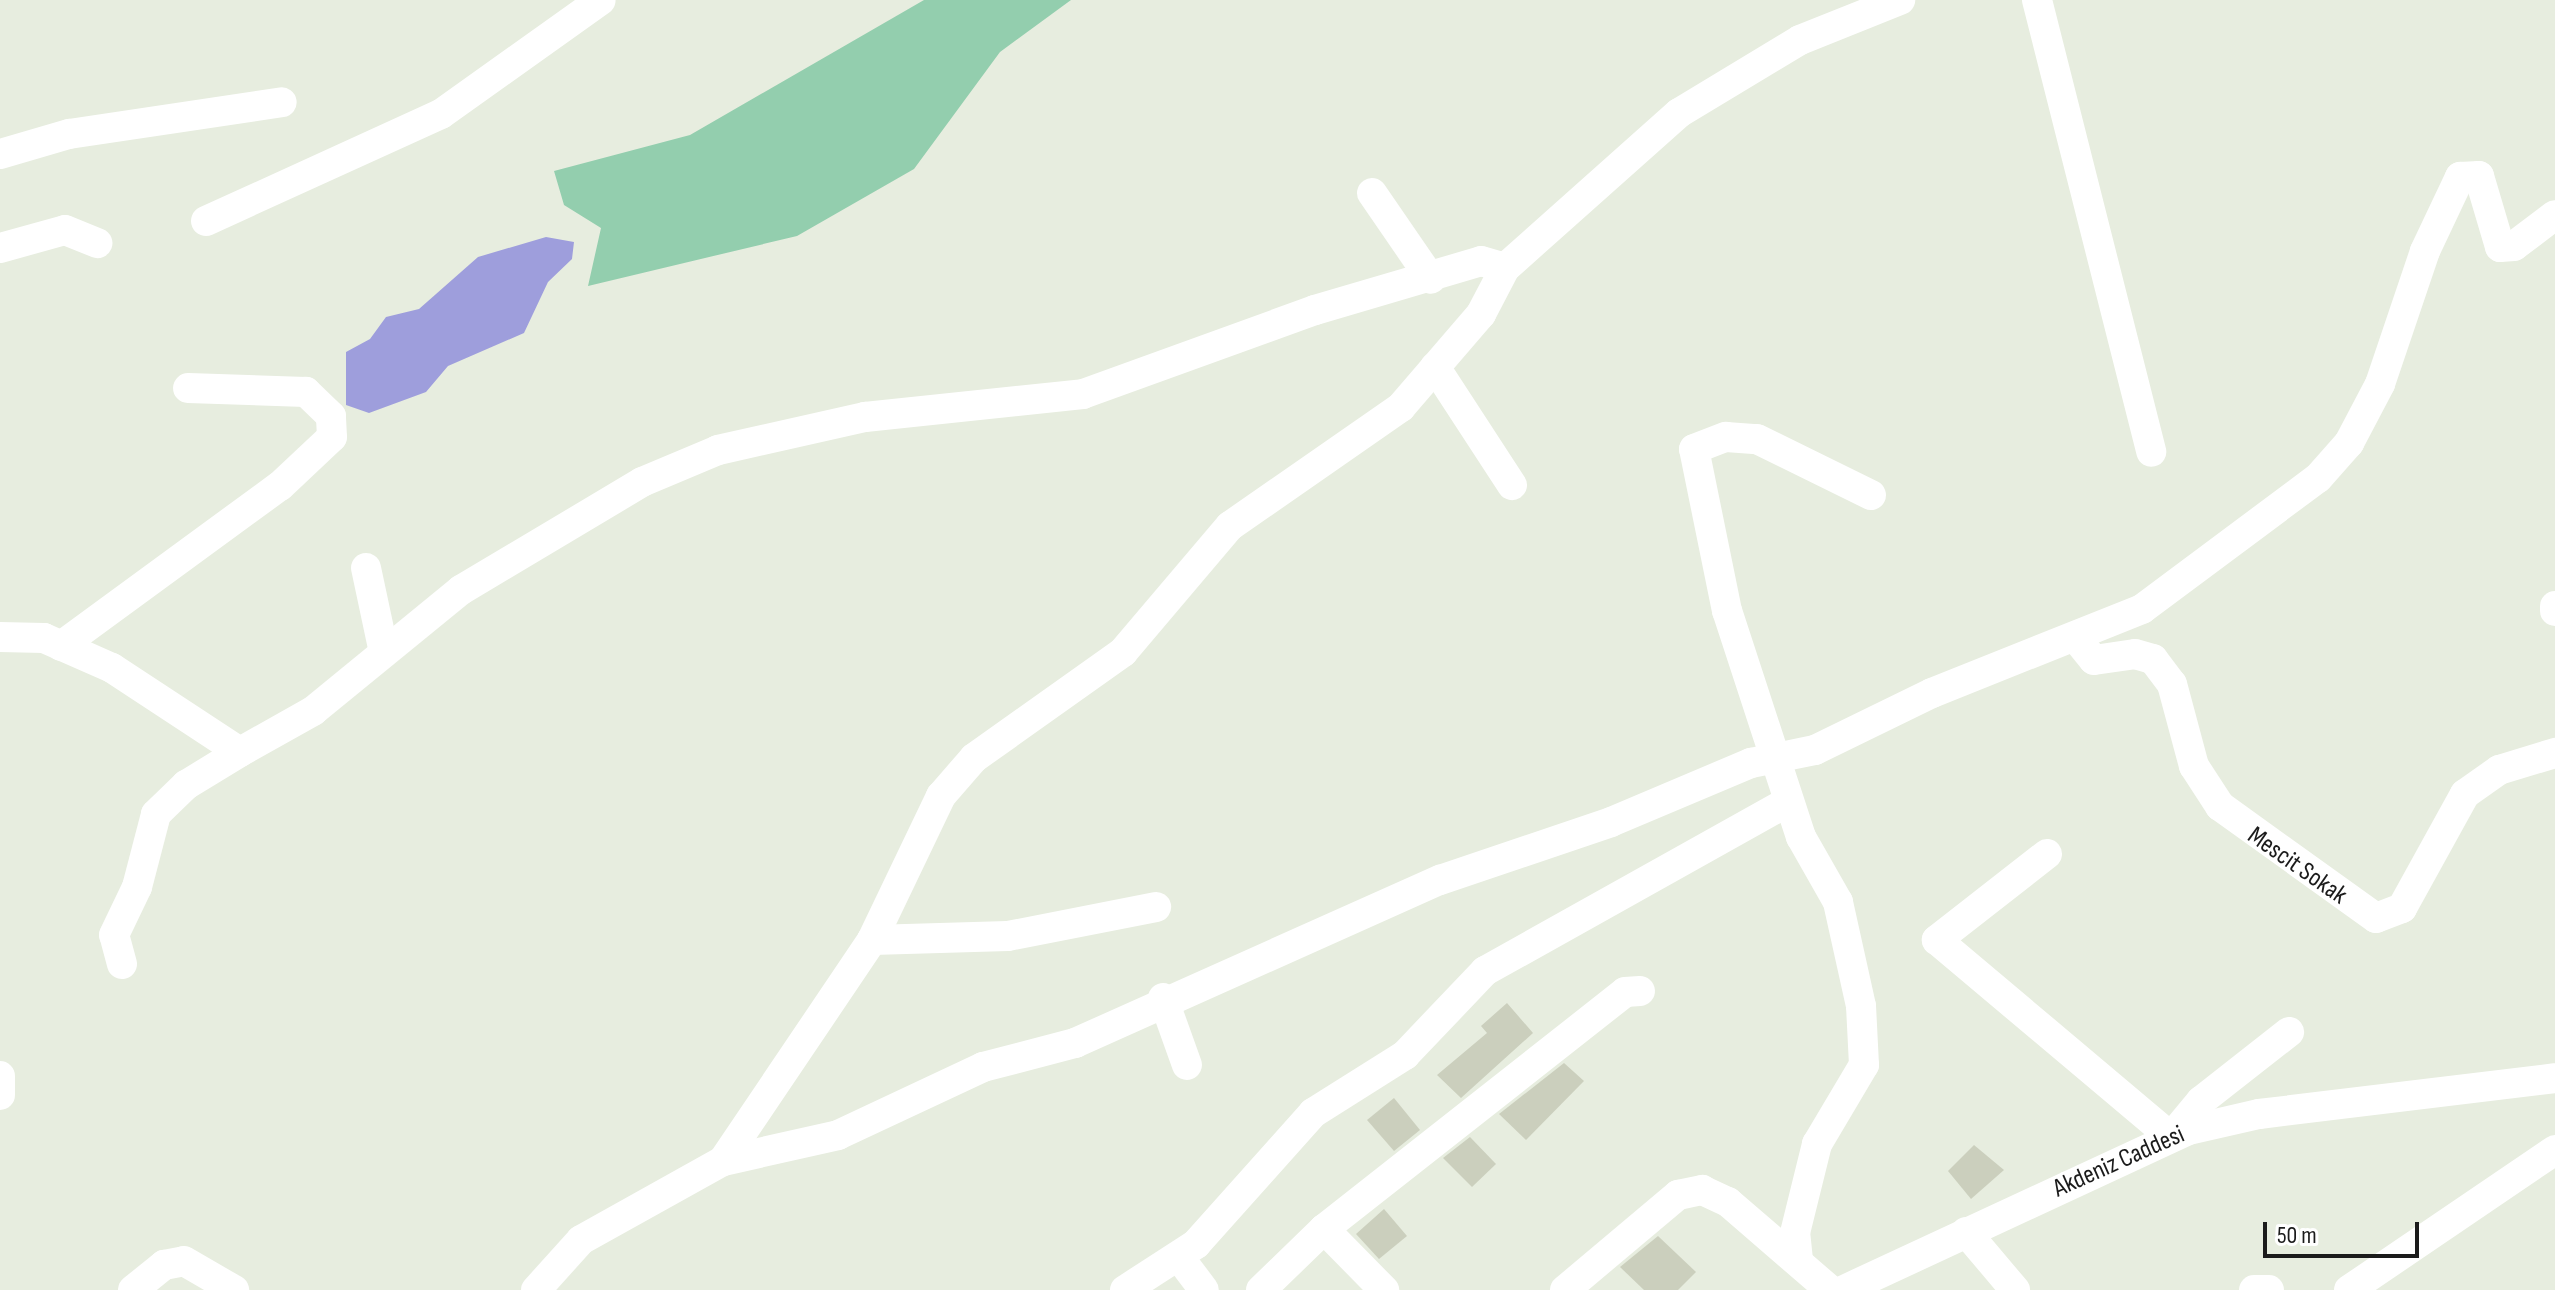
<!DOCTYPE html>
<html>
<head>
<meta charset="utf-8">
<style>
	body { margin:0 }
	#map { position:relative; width:2555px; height:1290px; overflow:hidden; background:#e7eddf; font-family:"Sofia Sans Condensed",sans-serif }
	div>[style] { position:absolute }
	.forest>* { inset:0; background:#93ceae }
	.water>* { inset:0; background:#9e9edc }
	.building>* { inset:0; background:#cbcfbd }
	.minor>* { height:30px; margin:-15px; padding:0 15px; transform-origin:15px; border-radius:15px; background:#fff }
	span { translate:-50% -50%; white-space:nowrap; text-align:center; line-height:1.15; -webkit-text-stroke:6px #fff; paint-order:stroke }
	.street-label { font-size:26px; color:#1b1b1b }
	.scale { position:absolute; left:2263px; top:1222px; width:156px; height:36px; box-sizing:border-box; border:4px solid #1b1b1b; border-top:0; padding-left:10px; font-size:24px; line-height:28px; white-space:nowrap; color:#1b1b1b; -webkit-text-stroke:6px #fff; paint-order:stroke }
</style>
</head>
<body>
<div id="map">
	<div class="forest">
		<i style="clip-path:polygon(924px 0,1071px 0,1000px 52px,914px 169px,797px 236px,588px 286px,601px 228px,564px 205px,554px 171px,690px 135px)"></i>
	</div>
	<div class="water">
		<i style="clip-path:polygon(546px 237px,574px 242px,572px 259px,548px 282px,524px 333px,448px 366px,426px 392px,369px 413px,346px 405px,346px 352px,370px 339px,386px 317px,419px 309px,478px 257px)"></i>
	</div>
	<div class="building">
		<i style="clip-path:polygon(1507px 1003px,1533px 1033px,1461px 1098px,1437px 1075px,1487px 1033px,1481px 1026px)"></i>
		<i style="clip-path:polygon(1564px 1063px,1584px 1081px,1526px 1140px,1499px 1114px)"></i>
		<i style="clip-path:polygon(1394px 1098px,1420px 1130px,1394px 1151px,1367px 1120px)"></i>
		<i style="clip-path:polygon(1470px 1137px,1496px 1164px,1472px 1187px,1443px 1158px)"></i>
		<i style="clip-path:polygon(1974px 1145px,2004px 1170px,1971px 1199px,1948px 1171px)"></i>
		<i style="clip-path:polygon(1384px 1209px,1407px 1236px,1379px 1259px,1356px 1234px)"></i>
		<i style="clip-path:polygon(1658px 1236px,1696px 1272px,1678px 1290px,1644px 1290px,1620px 1267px)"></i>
	</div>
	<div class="minor">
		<i style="left:2037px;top:0;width:466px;rotate:75.8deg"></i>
		<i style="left:0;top:154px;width:72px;rotate:-16.2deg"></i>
		<i style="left:69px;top:134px;width:215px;rotate:-8.5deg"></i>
		<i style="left:1372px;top:193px;width:104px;rotate:55.5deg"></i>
		<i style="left:206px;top:221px;width:258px;rotate:-24.5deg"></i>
		<i style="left:441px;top:114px;width:196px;rotate:-35.5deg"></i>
		<i style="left:0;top:248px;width:67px;rotate:-15.5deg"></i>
		<i style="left:65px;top:230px;width:35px;rotate:22deg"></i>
		<i style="left:1435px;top:367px;width:141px;rotate:56.9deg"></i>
		<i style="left:366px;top:568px;width:82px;rotate:78deg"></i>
		<i style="left:2555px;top:606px;width:5px;rotate:90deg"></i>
		<i style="left:0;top:637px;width:44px;rotate:1.3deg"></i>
		<i style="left:44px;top:638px;width:74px;rotate:23.8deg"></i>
		<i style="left:112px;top:668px;width:153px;rotate:33.3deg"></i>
		<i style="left:240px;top:752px;width:84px;rotate:-29.3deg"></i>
		<i style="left:313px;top:711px;width:191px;rotate:-39.3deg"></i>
		<i style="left:461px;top:590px;width:211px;rotate:-30.8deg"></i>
		<i style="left:642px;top:482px;width:82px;rotate:-22.8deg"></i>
		<i style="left:718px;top:450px;width:151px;rotate:-12.7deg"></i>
		<i style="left:865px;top:417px;width:219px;rotate:-6deg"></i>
		<i style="left:1083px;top:394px;width:247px;rotate:-19.9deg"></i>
		<i style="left:1315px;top:310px;width:173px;rotate:-16.4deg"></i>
		<i style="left:1481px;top:261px;width:25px;rotate:16deg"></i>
		<i style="left:2076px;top:638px;width:28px;rotate:51deg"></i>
		<i style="left:2094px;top:660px;width:41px;rotate:-8.3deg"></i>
		<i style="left:2135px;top:654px;width:19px;rotate:16deg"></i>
		<i style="left:2153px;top:659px;width:31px;rotate:53deg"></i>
		<i style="left:2172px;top:684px;width:85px;rotate:75deg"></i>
		<i style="left:2194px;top:766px;width:48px;rotate:57deg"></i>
		<i style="left:2220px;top:806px;width:192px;rotate:35.7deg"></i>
		<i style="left:2376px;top:918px;width:28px;rotate:-21deg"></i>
		<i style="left:2402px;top:908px;width:130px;rotate:-61.1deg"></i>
		<i style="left:2465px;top:794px;width:42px;rotate:-35.2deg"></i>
		<i style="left:2499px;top:770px;width:59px;rotate:-16.9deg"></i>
		<i style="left:61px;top:646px;width:271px;rotate:-36.2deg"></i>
		<i style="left:280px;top:486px;width:71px;rotate:-43.3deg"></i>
		<i style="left:332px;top:437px;width:21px;rotate:-93deg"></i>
		<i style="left:331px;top:416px;width:35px;rotate:-136deg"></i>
		<i style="left:306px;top:392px;width:118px;rotate:-178.1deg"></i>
		<i style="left:2047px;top:854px;width:140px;rotate:142deg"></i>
		<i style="left:1937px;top:940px;width:306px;rotate:40.1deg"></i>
		<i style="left:2171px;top:1137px;width:47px;rotate:-50.2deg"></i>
		<i style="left:2201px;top:1101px;width:112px;rotate:-38.1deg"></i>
		<i style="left:872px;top:940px;width:136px;rotate:-1.7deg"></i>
		<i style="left:1008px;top:936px;width:151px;rotate:-11.1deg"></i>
		<i style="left:122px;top:964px;width:30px;rotate:-105deg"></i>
		<i style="left:114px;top:935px;width:53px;rotate:-64.4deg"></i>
		<i style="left:137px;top:887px;width:75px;rotate:-75.4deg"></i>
		<i style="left:156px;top:814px;width:42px;rotate:-44deg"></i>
		<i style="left:186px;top:785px;width:63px;rotate:-31.4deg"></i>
		<i style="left:1163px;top:998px;width:71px;rotate:70.3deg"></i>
		<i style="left:0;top:1076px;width:19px;rotate:90deg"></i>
		<i style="left:723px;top:1161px;width:118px;rotate:-12.7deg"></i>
		<i style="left:838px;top:1135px;width:160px;rotate:-25.1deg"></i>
		<i style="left:983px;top:1067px;width:95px;rotate:-14.6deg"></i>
		<i style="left:1075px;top:1043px;width:400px;rotate:-24.1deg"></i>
		<i style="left:1440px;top:880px;width:181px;rotate:-18.7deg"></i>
		<i style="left:1611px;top:822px;width:152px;rotate:-22.9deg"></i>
		<i style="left:1751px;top:763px;width:65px;rotate:-11.5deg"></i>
		<i style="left:1815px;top:750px;width:130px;rotate:-26deg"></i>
		<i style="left:1932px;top:693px;width:226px;rotate:-21.8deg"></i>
		<i style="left:2142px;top:609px;width:219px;rotate:-36.7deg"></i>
		<i style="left:2318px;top:478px;width:47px;rotate:-48.5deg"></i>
		<i style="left:2349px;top:443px;width:67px;rotate:-62.3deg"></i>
		<i style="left:2380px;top:384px;width:140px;rotate:-71.3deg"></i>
		<i style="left:2425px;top:251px;width:82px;rotate:-64.7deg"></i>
		<i style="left:2460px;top:177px;width:19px;rotate:-3deg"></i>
		<i style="left:2479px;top:176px;width:74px;rotate:73.5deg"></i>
		<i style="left:2500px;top:247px;width:14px;rotate:-4deg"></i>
		<i style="left:2514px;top:246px;width:51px;rotate:-37.1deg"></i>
		<i style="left:1324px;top:1229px;width:86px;rotate:45.5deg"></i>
		<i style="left:1966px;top:1232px;width:76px;rotate:49.8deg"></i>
		<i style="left:1179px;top:1257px;width:41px;rotate:52.9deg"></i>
		<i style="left:1798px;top:1260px;width:27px;rotate:-96deg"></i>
		<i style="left:1795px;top:1233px;width:92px;rotate:-76.1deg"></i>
		<i style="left:1817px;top:1144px;width:92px;rotate:-59.3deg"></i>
		<i style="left:1864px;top:1065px;width:59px;rotate:-92.9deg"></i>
		<i style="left:1861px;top:1006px;width:107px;rotate:-102.5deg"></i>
		<i style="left:1838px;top:902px;width:75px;rotate:-119.6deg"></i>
		<i style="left:1801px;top:837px;width:238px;rotate:-108.1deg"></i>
		<i style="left:1727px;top:611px;width:165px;rotate:-101.5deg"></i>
		<i style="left:1694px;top:449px;width:34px;rotate:-21deg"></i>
		<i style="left:1726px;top:437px;width:31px;rotate:4deg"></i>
		<i style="left:1757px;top:439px;width:127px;rotate:26.2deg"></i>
		<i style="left:133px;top:1290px;width:40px;rotate:-39deg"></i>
		<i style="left:164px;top:1265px;width:20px;rotate:-11deg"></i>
		<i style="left:184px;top:1261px;width:58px;rotate:30.1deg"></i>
		<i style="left:536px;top:1290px;width:67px;rotate:-48deg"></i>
		<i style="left:581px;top:1240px;width:162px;rotate:-29.1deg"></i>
		<i style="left:723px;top:1161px;width:267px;rotate:-56deg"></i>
		<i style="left:872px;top:940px;width:160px;rotate:-64.4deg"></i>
		<i style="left:941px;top:796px;width:50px;rotate:-49deg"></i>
		<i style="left:974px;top:758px;width:183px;rotate:-35.4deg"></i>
		<i style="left:1123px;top:652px;width:165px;rotate:-49.7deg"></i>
		<i style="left:1230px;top:526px;width:208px;rotate:-34.8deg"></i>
		<i style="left:1401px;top:407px;width:123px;rotate:-49.3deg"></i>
		<i style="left:1481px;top:314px;width:52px;rotate:-62.4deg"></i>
		<i style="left:1505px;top:268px;width:233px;rotate:-41.7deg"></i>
		<i style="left:1679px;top:113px;width:141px;rotate:-31.1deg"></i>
		<i style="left:1800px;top:40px;width:108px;rotate:-21.8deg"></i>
		<i style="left:1125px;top:1290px;width:85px;rotate:-32.9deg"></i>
		<i style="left:1196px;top:1244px;width:176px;rotate:-48.2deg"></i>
		<i style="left:1313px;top:1113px;width:109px;rotate:-32.2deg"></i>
		<i style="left:1405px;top:1055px;width:116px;rotate:-46.4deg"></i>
		<i style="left:1485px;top:971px;width:347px;rotate:-29.2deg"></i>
		<i style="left:1261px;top:1290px;width:88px;rotate:-44.1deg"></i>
		<i style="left:1324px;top:1229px;width:383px;rotate:-38.2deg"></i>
		<i style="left:1625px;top:992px;width:15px;rotate:-4deg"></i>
		<i style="left:1565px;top:1290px;width:148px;rotate:-40.1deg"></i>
		<i style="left:1678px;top:1195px;width:25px;rotate:-12deg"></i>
		<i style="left:1702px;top:1190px;width:29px;rotate:25deg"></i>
		<i style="left:1728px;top:1202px;width:135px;rotate:40.8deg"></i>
		<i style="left:1844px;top:1290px;width:380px;rotate:-24.9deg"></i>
		<i style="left:2189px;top:1130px;width:72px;rotate:-12.9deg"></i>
		<i style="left:2259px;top:1114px;width:298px;rotate:-6.9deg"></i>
		<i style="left:2254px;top:1290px;width:15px"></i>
		<i style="left:2349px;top:1290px;width:249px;rotate:-34.2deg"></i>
	</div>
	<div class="street-label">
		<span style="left:2297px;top:866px;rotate:35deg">Mescit Sokak</span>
		<span style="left:2119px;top:1162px;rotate:-24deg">Akdeniz Caddesi</span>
	</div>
	<div class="scale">50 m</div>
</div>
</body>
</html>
